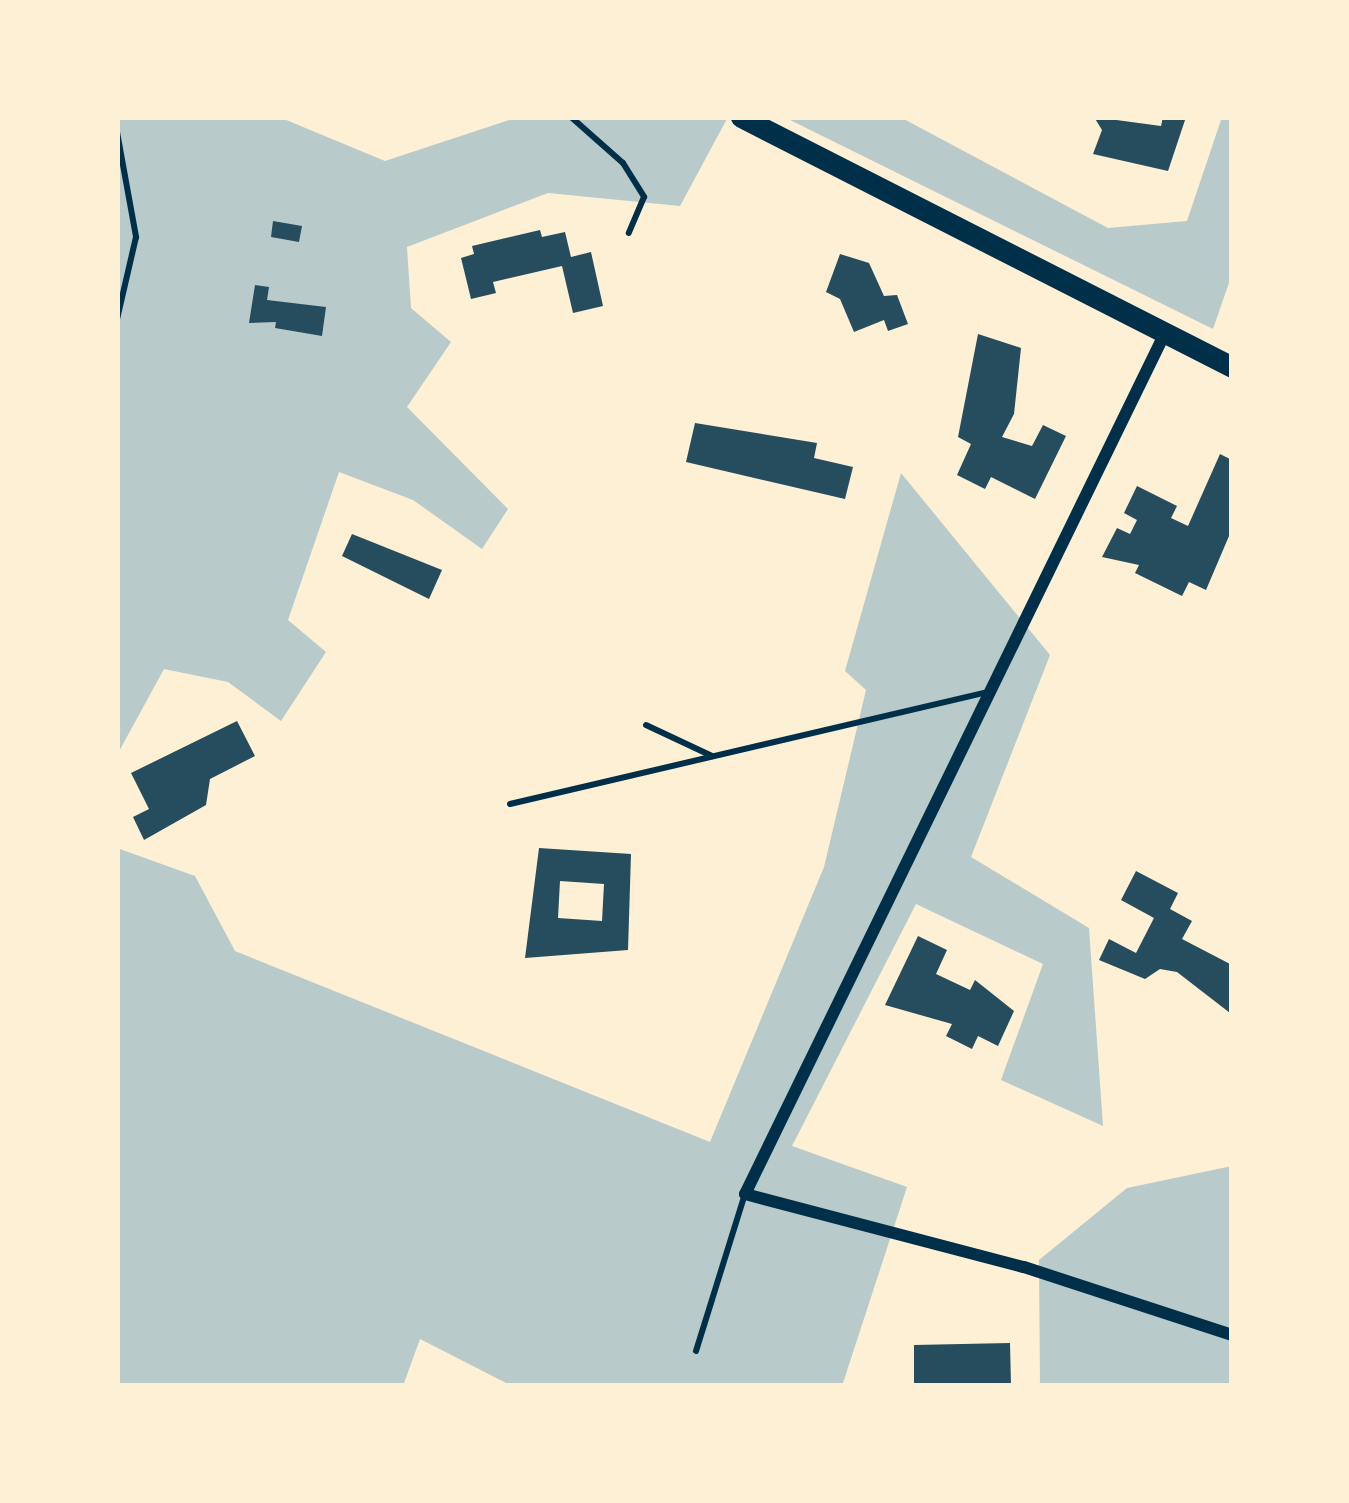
<!DOCTYPE html>
<html>
<head>
<meta charset="utf-8">
<style>
	body { margin:0 }
	#map { position:relative; width:1349px; height:1503px; overflow:hidden; background:#fdf0d5; font-family:"Crimson Pro",serif }
	div>[style] { position:absolute }
	.green>* { inset:0; background:#b9caca }
	.building>* { inset:0; background:#264d5e }
	.service>* { height:6px; margin:-3px; padding:0 3px; transform-origin:3px; border-radius:3px; background:#003049 }
	.minor>* { height:12px; margin:-6px; padding:0 6px; transform-origin:6px; border-radius:6px; background:#003049 }
	.primary>* { height:21px; margin:-10.5px; padding:0 10.5px; transform-origin:10.5px; border-radius:10.5px; background:#003049 }
	span { translate:-50% -50%; white-space:nowrap; text-align:center; line-height:1.15; -webkit-text-stroke:12px #fdf0d5; paint-order:stroke }
	.frame { position:absolute; inset:0; border:120px solid #fdf0d5; pointer-events:none }
</style>
</head>
<body>
<div id="map">
	<div class="green">
		<i style="clip-path:polygon(117px 117px,279px 117px,385px 161px,518px 117px,728px 117px,680px 206px,548px 193px,407px 247px,411px 308px,451px 342px,407px 407px,508px 509px,482px 549px,413px 500px,339px 472px,288px 620px,326px 652px,281px 721px,228px 682px,164px 669px,117px 755px)"></i>
		<i style="clip-path:polygon(784px 117px,900px 117px,1108px 228px,1187px 221px,1222px 117px,1232px 117px,1232px 274px,1213px 329px)"></i>
		<i style="clip-path:polygon(901px 473px,1050px 655px,971px 857px,1089px 928px,1103px 1126px,1001px 1080px,1043px 964px,916px 904px,792px 1146px,907px 1187px,842px 1386px,512px 1386px,420px 1339px,403px 1386px,117px 1386px,117px 848px,195px 876px,235px 951px,710px 1142px,824px 867px,866px 690px,845px 671px)"></i>
		<i style="clip-path:polygon(1232px 1166px,1232px 1386px,1040px 1386px,1039px 1260px,1127px 1188px)"></i>
	</div>
	<div class="building">
		<i style="clip-path:polygon(1094px 117px,1161px 126px,1163px 117px,1186px 117px,1168px 171px,1093px 154px,1102px 130px)"></i>
		<i style="clip-path:polygon(273px 221px,302px 226px,299px 242px,271px 237px)"></i>
		<i style="clip-path:polygon(540px 230px,542px 237px,565px 232px,571px 257px,591px 252px,603px 306px,573px 313px,562px 266px,493px 282px,496px 293px,471px 299px,461px 258px,474px 254px,472px 246px)"></i>
		<i style="clip-path:polygon(840px 254px,869px 263px,884px 296px,897px 295px,908px 324px,888px 331px,884px 320px,854px 332px,840px 299px,826px 292px)"></i>
		<i style="clip-path:polygon(255px 285px,269px 287px,267px 300px,326px 307px,322px 336px,275px 328px,276px 322px,249px 323px)"></i>
		<i style="clip-path:polygon(978px 334px,1021px 348px,1014px 414px,1002px 437px,1032px 446px,1043px 425px,1066px 436px,1035px 499px,991px 477px,985px 489px,957px 475px,971px 444px,958px 437px)"></i>
		<i style="clip-path:polygon(695px 423px,817px 443px,814px 458px,853px 467px,845px 499px,686px 462px)"></i>
		<i style="clip-path:polygon(1220px 454px,1232px 460px,1232px 529px,1206px 590px,1189px 582px,1182px 596px,1135px 573px,1139px 565px,1102px 557px,1117px 528px,1130px 534px,1137px 520px,1124px 513px,1137px 486px,1177px 506px,1171px 518px,1188px 526px)"></i>
		<i style="clip-path:polygon(352px 534px,442px 570px,429px 599px,342px 556px)"></i>
		<i style="clip-path:polygon(237px 721px,255px 756px,210px 779px,206px 805px,144px 840px,133px 817px,149px 809px,131px 773px)"></i>
		<i style="clip-path:polygon(evenodd,539px 848px,631px 854px,628px 950px,525px 958px,539px 848px,560px 881px,604px 884px,602px 921px,558px 918px,560px 881px)"></i>
		<i style="clip-path:polygon(1136px 871px,1178px 893px,1170px 909px,1192px 921px,1182px 939px,1232px 965px,1230px 1013px,1177px 972px,1160px 969px,1145px 979px,1099px 960px,1109px 939px,1136px 953px,1154px 918px,1121px 900px)"></i>
		<i style="clip-path:polygon(918px 936px,947px 950px,936px 974px,970px 990px,975px 980px,1014px 1011px,998px 1046px,978px 1036px,972px 1049px,946px 1036px,952px 1024px,885px 1005px)"></i>
		<i style="clip-path:polygon(1010px 1343px,1011px 1386px,914px 1386px,914px 1345px)"></i>
	</div>
	<div class="service">
		<i style="left:571px;top:117px;width:69px;rotate:41.5deg"></i>
		<i style="left:623px;top:163px;width:40px;rotate:58deg"></i>
		<i style="left:644px;top:197px;width:39px;rotate:113deg"></i>
		<i style="left:117px;top:132px;width:107px;rotate:79.7deg"></i>
		<i style="left:136px;top:237px;width:84px;rotate:103deg"></i>
		<i style="left:646px;top:725px;width:73px;rotate:25.2deg"></i>
		<i style="left:510px;top:804px;width:488px;rotate:-13.2deg"></i>
		<i style="left:696px;top:1351px;width:161px;rotate:-72.7deg"></i>
	</div>
	<div class="minor">
		<i style="left:1165px;top:333px;width:958px;rotate:116deg"></i>
		<i style="left:745px;top:1194px;width:288px;rotate:14.7deg"></i>
		<i style="left:1024px;top:1267px;width:219px;rotate:18.1deg"></i>
	</div>
	<div class="primary">
		<i style="left:741px;top:117px;width:551px;rotate:26.98deg"></i>
	</div>
	<div class="frame"></div>
</div>
</body>
</html>
